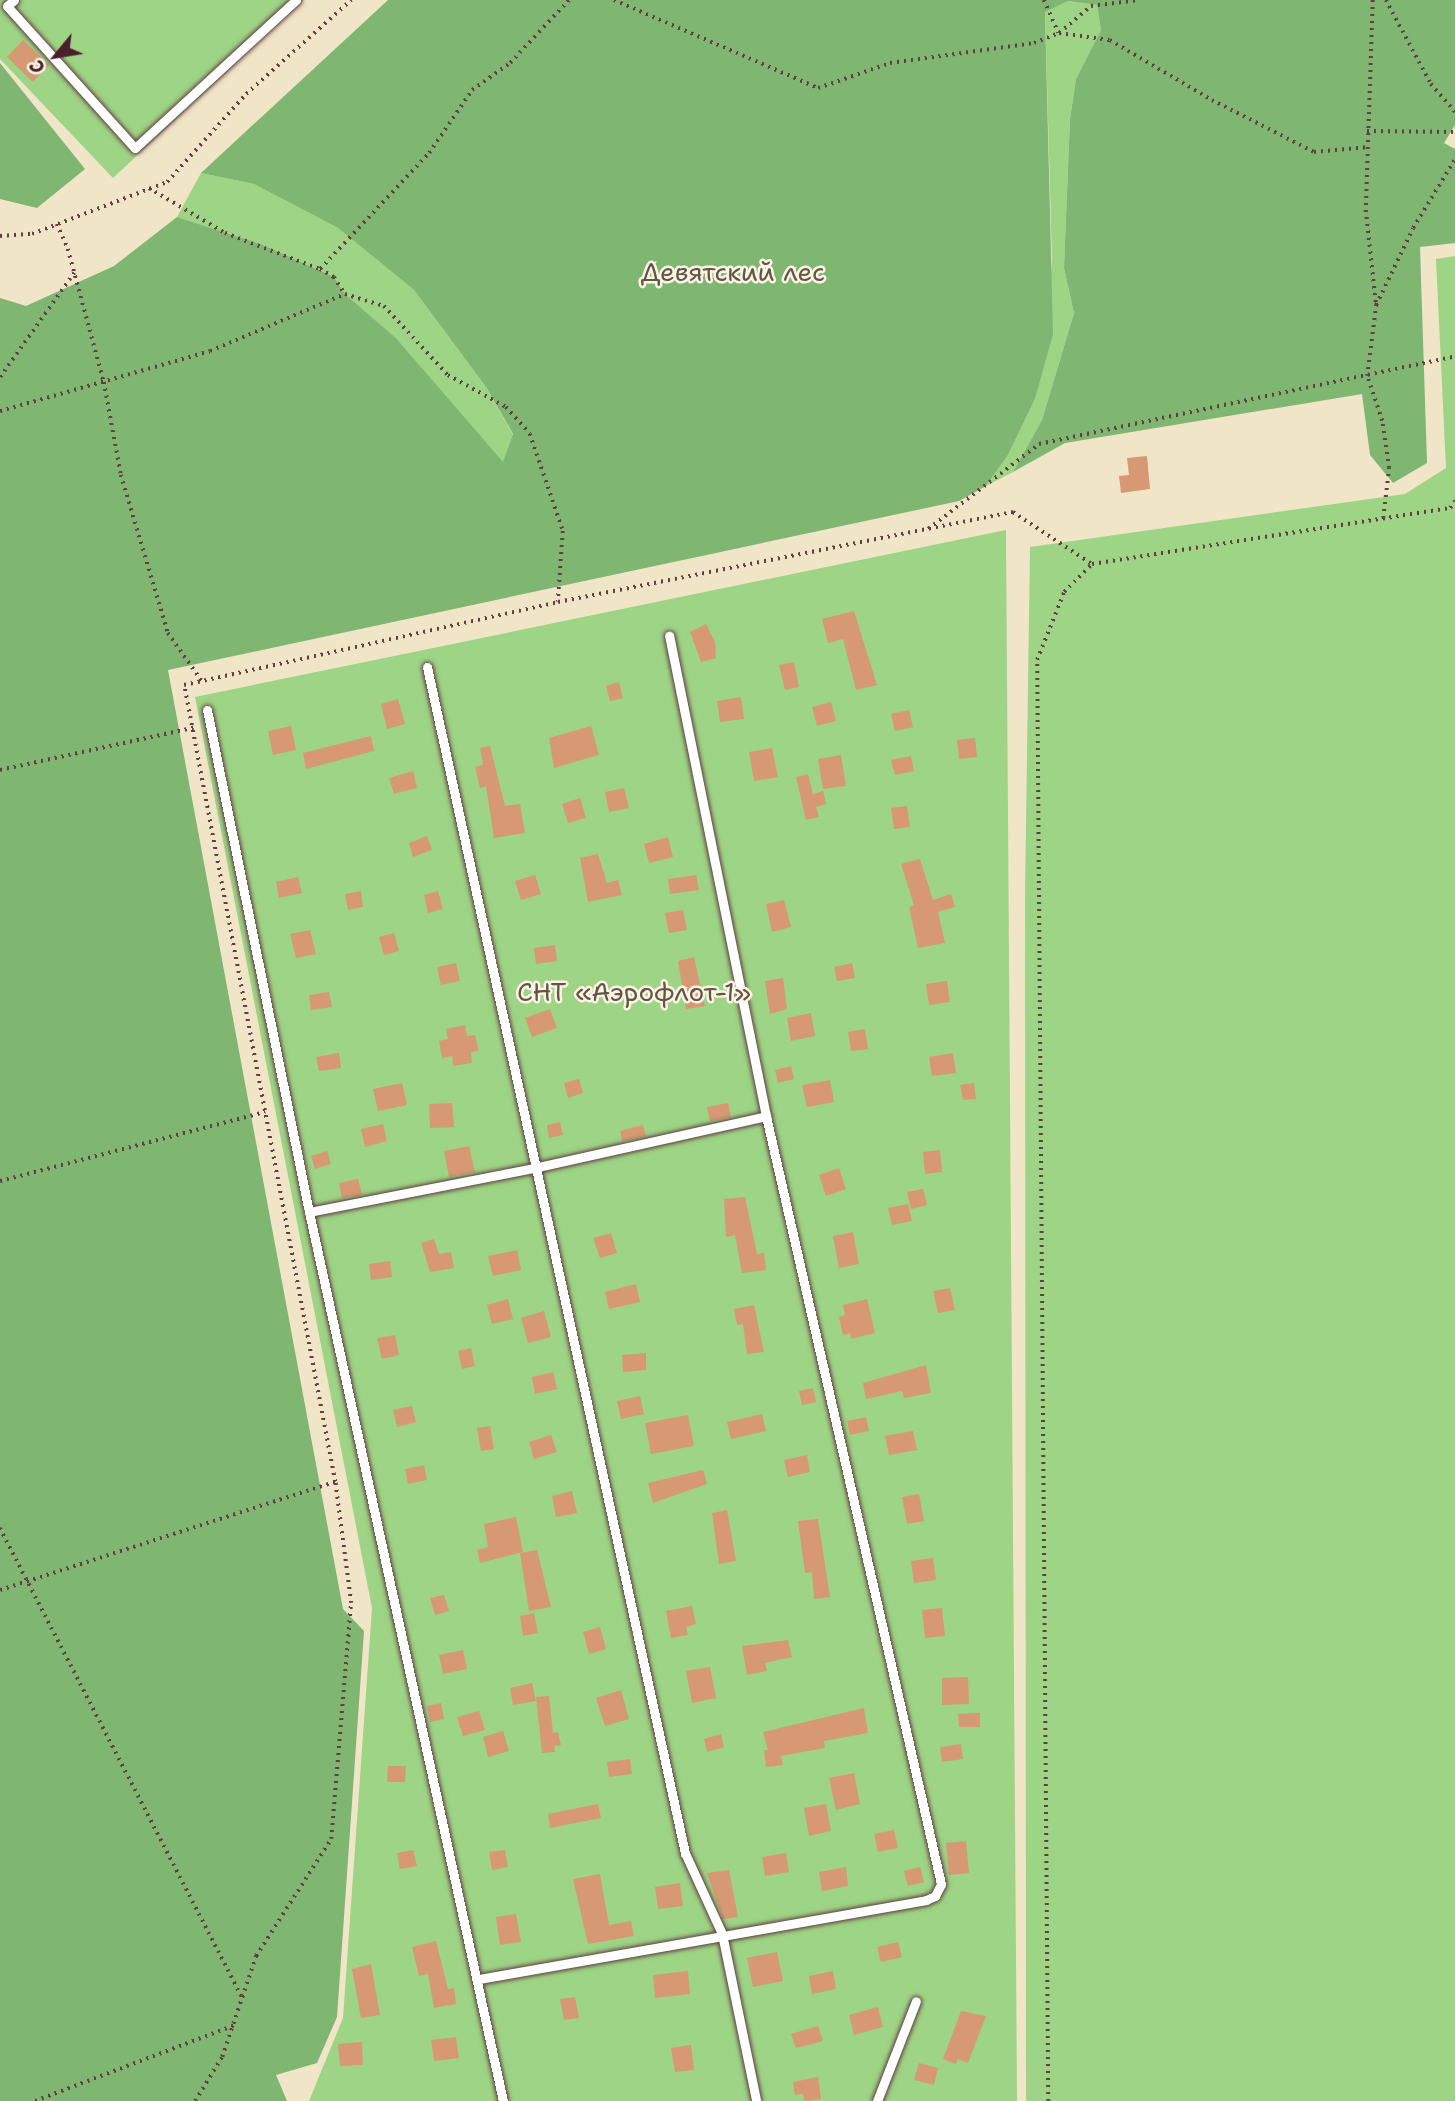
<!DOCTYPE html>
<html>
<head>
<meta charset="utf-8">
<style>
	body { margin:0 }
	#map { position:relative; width:1455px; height:2101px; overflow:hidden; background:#f0e5c7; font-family:"Shantell Sans",sans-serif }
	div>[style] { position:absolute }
	.green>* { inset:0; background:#9ed485 }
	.forest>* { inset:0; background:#7eb672 }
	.building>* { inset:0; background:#d79974 }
	.path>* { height:3.5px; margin-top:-1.75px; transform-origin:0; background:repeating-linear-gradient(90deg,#633d42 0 2px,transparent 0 7px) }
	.roads { filter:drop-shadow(0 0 2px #633d42) drop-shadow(0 0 2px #633d42) }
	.lane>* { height:9px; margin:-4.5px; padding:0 4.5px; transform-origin:4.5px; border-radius:4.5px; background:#fff }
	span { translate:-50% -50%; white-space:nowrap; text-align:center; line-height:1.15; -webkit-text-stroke:5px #fcf5e5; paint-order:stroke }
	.park-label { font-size:26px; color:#635546 }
	.north { position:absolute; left:21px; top:21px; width:70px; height:70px; -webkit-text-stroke:5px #fcf5e5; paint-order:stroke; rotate:240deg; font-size:19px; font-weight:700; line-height:28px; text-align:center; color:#4a1f2b }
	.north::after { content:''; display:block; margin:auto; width:24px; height:32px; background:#4a1f2b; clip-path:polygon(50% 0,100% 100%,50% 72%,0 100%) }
</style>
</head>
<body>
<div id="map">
	<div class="green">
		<i style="clip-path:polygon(0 0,304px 0,113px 178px,0 59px)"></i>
		<i style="clip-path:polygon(1068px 1px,1097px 5px,1101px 30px,1076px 79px,1070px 119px,1064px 268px,1074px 313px,1042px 420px,1013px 472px,986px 486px,1008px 455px,1035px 399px,1043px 367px,1052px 261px,1045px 11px)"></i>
		<i style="clip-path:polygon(201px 173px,254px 184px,338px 228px,414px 290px,486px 387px,513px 435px,503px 463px,396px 338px,345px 294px,334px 277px,261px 244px,177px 217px)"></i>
		<i style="clip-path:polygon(1455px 256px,1455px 2101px,1026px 2101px,1025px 892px,1030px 547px,1405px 494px,1446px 468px,1436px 259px)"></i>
		<i style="clip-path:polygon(1006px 530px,1017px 2101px,309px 2101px,343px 2018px,372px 1608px,195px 697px)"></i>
	</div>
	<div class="forest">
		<i style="clip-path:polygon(388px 0,1455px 0,1455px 125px,1444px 143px,1455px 149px,1455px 243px,1420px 247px,1427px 463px,1393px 483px,1370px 455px,1362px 394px,1065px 443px,1013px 472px,1042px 420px,1074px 313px,1064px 268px,1070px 119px,1076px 79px,1101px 30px,1097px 5px,1068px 1px,1045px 12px,1053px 334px,1035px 399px,1008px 455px,986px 486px,959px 501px,168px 670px,343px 1609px,364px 1631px,337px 2017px,317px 2063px,276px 2075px,287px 2101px,0 2101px,0 298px,26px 306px,114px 266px,177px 217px,261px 244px,334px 277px,345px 294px,396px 338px,503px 462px,513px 434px,486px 387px,414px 290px,338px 228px,254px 184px,201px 173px)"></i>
		<i style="clip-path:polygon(0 63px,85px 169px,37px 208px,0 199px)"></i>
	</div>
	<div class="building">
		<i style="clip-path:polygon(23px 40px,49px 65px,33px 82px,7px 57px)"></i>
		<i style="clip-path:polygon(1147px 456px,1150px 489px,1121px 493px,1119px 476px,1129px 475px,1127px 458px)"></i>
		<i style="clip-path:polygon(854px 611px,877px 685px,856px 690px,843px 639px,828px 643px,822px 619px)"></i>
		<i style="clip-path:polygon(706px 624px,715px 642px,716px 658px,701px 662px,690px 632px)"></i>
		<i style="clip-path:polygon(794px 662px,799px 687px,785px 690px,779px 665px)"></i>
		<i style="clip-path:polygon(619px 682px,623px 698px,610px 701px,606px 686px)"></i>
		<i style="clip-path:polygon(741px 697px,744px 719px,720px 722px,717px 701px)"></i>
		<i style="clip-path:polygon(398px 699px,405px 724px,387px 729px,381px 704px)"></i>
		<i style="clip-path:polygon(831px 702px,836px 721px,817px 726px,812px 707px)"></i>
		<i style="clip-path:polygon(909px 710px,913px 727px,895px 731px,891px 714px)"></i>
		<i style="clip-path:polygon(291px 726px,296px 750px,273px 755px,268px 731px)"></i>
		<i style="clip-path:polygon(591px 726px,599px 755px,554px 768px,549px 738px)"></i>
		<i style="clip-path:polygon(371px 736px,374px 751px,306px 769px,303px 753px)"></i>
		<i style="clip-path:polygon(975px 738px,977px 757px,959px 759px,957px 740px)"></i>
		<i style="clip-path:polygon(490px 746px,505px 806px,520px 804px,525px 833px,494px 838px,486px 786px,480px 788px,475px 767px,483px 765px,480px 748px)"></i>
		<i style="clip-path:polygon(772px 748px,778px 777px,754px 781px,749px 752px)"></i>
		<i style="clip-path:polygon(841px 755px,846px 786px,823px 789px,818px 759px)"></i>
		<i style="clip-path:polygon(911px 756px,914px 771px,895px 775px,891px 760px)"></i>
		<i style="clip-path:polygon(413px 771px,417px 788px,394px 794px,389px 778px)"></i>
		<i style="clip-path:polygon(808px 774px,813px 794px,823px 791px,826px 804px,816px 807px,819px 817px,806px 820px,796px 777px)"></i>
		<i style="clip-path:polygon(624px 788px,629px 808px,609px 812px,605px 792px)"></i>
		<i style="clip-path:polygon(580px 798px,586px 818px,568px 823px,562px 804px)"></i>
		<i style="clip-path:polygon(907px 806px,910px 827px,894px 829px,891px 808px)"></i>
		<i style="clip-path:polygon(427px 836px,432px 850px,413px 857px,409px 843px)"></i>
		<i style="clip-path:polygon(668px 837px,673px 857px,649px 863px,644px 844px)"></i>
		<i style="clip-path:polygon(598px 854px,607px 883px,618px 880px,622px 895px,588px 902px,580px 858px)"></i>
		<i style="clip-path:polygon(920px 859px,933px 900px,951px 894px,955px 907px,938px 912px,945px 943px,918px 948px,909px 907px,914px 905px,901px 864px)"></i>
		<i style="clip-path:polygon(535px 875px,541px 894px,521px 900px,515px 881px)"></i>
		<i style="clip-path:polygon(696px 875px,699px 890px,670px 894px,668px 879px)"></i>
		<i style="clip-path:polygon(298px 877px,302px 893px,279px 898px,276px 882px)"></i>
		<i style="clip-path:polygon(361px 891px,363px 907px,348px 910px,345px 894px)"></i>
		<i style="clip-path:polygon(438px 891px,443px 909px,428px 913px,424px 895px)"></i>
		<i style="clip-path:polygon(784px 900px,791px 927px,772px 932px,766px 904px)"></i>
		<i style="clip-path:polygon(683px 910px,687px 930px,669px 933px,665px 913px)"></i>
		<i style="clip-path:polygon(310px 930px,316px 954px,296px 958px,290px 934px)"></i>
		<i style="clip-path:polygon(394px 933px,399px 951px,384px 955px,379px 937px)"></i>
		<i style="clip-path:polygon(555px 945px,557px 961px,536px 964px,534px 948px)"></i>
		<i style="clip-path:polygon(694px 957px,705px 1006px,686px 1009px,678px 961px)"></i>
		<i style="clip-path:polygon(456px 963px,460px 981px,441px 985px,437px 967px)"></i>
		<i style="clip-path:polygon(852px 963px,855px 978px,837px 981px,834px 967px)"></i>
		<i style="clip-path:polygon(783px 978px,787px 1009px,770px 1014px,765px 981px)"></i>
		<i style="clip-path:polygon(947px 981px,950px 1002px,929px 1005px,926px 984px)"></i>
		<i style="clip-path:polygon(329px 992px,332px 1007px,311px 1010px,309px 995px)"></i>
		<i style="clip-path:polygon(550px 1009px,557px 1028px,532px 1037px,525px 1018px)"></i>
		<i style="clip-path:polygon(811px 1013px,815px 1036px,791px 1041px,787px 1018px)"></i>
		<i style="clip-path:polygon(465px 1025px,467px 1036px,475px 1035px,479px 1051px,471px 1052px,472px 1063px,453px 1066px,452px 1056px,442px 1058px,439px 1041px,448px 1039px,446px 1029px)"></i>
		<i style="clip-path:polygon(865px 1029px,868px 1049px,851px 1051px,848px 1032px)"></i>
		<i style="clip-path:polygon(339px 1053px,341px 1068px,319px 1071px,316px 1057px)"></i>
		<i style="clip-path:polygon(953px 1053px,956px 1073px,932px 1076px,929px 1057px)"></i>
		<i style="clip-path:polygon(791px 1066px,794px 1079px,778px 1083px,775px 1070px)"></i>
		<i style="clip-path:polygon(579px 1079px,583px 1093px,568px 1098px,564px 1083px)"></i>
		<i style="clip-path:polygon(830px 1080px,834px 1102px,807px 1107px,802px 1085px)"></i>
		<i style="clip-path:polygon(402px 1083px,407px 1105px,378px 1111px,373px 1089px)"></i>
		<i style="clip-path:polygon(974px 1083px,976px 1099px,963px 1100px,960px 1085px)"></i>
		<i style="clip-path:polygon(452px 1103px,454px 1127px,430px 1128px,429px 1104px)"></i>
		<i style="clip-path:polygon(728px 1103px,731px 1117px,710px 1121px,707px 1107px)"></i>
		<i style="clip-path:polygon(560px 1122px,563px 1135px,549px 1138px,547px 1125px)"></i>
		<i style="clip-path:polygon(383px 1124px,387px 1141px,365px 1147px,361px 1129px)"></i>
		<i style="clip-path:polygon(643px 1125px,646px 1136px,622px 1141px,620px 1131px)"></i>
		<i style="clip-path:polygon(469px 1146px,475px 1172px,449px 1177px,444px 1151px)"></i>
		<i style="clip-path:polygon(940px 1150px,942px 1172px,925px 1174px,923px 1152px)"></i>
		<i style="clip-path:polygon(327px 1151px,331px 1164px,315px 1169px,311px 1156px)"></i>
		<i style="clip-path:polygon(839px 1168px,846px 1189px,826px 1196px,819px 1175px)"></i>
		<i style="clip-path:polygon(358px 1179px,362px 1195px,342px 1198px,339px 1183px)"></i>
		<i style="clip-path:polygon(923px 1189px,927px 1205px,911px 1209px,907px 1192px)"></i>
		<i style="clip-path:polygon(745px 1197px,757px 1254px,764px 1253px,766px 1270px,742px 1273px,735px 1235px,726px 1237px,724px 1199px)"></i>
		<i style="clip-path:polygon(908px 1204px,912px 1221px,892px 1225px,888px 1208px)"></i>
		<i style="clip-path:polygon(853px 1232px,859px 1264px,839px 1268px,833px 1236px)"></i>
		<i style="clip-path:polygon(611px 1233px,617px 1253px,600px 1258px,593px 1238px)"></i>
		<i style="clip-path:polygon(434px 1239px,439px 1254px,451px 1252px,454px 1268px,430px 1272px,421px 1243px)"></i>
		<i style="clip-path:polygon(517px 1250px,521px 1270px,493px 1276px,488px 1256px)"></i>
		<i style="clip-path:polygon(390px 1261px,392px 1277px,371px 1280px,369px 1264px)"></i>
		<i style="clip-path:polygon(636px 1284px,640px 1302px,609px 1309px,605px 1292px)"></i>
		<i style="clip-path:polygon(950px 1288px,955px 1310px,938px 1313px,933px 1291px)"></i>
		<i style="clip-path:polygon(508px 1299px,513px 1319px,492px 1324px,487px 1305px)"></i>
		<i style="clip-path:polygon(867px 1299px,875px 1333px,851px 1339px,850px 1333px,843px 1335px,839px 1317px,845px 1315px,843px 1305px)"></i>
		<i style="clip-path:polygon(754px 1305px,764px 1352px,747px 1354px,743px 1324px,737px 1325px,734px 1309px)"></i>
		<i style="clip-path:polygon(544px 1311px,551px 1337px,528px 1343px,521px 1318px)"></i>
		<i style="clip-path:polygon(395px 1335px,399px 1355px,382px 1359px,377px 1338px)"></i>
		<i style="clip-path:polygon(471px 1348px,475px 1366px,462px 1369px,458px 1351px)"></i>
		<i style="clip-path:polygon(646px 1353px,646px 1370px,623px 1372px,622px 1355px)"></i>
		<i style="clip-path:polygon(926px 1365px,931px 1393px,904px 1398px,902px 1391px,866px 1399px,863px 1383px)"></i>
		<i style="clip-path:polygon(553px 1372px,557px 1389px,535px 1394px,532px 1377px)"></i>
		<i style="clip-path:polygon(813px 1388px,816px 1402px,802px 1405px,799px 1391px)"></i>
		<i style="clip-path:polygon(640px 1396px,644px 1414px,621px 1419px,617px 1401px)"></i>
		<i style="clip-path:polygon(412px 1406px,416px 1422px,397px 1427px,393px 1410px)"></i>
		<i style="clip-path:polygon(762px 1414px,766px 1431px,731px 1439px,727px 1422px)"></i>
		<i style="clip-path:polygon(688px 1415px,694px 1446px,651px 1454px,645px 1423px)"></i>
		<i style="clip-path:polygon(866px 1417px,869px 1431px,850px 1435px,847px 1421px)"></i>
		<i style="clip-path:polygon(490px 1426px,494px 1449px,481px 1451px,477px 1428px)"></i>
		<i style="clip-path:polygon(913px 1431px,917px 1450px,889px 1455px,885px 1436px)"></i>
		<i style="clip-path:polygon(551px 1435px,557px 1452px,534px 1459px,529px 1442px)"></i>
		<i style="clip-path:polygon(807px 1455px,810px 1472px,788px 1477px,784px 1460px)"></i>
		<i style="clip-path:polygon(424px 1465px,427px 1480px,408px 1484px,405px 1469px)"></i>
		<i style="clip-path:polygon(703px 1470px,707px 1484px,653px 1503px,648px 1483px)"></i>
		<i style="clip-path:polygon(572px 1491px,577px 1513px,556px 1517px,552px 1496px)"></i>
		<i style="clip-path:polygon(919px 1494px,924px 1521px,907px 1524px,902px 1497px)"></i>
		<i style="clip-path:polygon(727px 1510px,736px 1561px,719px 1564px,712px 1513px)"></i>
		<i style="clip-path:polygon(516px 1517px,523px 1552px,480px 1563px,477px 1550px,488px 1547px,484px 1524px)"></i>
		<i style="clip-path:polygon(818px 1519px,830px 1597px,814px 1599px,812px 1572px,805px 1573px,798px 1521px)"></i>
		<i style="clip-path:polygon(537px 1550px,551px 1607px,529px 1611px,520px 1553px)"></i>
		<i style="clip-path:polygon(933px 1558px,936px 1580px,914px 1583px,911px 1561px)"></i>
		<i style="clip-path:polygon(444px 1595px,449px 1611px,435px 1615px,430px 1598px)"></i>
		<i style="clip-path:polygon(692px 1606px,696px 1624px,686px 1627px,688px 1635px,671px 1638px,666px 1611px)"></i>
		<i style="clip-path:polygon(942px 1608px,945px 1636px,925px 1638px,922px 1610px)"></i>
		<i style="clip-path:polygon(534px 1613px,538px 1633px,523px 1636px,520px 1616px)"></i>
		<i style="clip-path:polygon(600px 1627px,606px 1649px,589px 1654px,583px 1632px)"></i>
		<i style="clip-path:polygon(788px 1640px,792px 1657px,765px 1663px,767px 1671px,747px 1675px,742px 1646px)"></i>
		<i style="clip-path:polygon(463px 1650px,467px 1669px,443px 1674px,439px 1655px)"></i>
		<i style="clip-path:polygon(710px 1667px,716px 1698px,692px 1703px,686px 1671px)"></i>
		<i style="clip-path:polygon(968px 1677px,969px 1704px,942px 1705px,942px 1678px)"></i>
		<i style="clip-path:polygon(532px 1683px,536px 1701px,513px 1705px,510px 1688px)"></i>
		<i style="clip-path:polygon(621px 1690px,629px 1719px,605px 1726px,596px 1698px)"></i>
		<i style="clip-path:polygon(549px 1696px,553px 1733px,558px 1732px,561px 1745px,554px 1746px,555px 1752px,542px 1753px,536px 1697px)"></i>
		<i style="clip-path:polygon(441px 1703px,444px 1719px,430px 1722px,427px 1706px)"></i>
		<i style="clip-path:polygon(864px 1708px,868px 1733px,824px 1741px,825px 1748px,781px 1756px,783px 1765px,766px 1767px,764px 1750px,768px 1750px,763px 1732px)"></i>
		<i style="clip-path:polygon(479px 1711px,485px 1730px,463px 1736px,457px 1717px)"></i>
		<i style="clip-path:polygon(980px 1713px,980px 1727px,959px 1727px,958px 1714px)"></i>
		<i style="clip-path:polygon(503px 1731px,509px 1751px,488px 1757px,483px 1737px)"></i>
		<i style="clip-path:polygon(721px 1734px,724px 1747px,707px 1752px,704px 1739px)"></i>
		<i style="clip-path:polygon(961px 1744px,963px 1759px,942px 1762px,940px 1747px)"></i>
		<i style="clip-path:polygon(630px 1759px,632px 1774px,609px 1777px,607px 1762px)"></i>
		<i style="clip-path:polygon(388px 1766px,406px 1766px,405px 1782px,387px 1782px)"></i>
		<i style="clip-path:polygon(854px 1773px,860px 1804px,836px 1810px,829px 1778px)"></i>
		<i style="clip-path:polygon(598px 1804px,601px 1818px,550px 1828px,548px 1814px)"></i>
		<i style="clip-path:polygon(826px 1804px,831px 1831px,809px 1836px,804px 1808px)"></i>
		<i style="clip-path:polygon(894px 1830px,898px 1848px,878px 1852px,874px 1834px)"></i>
		<i style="clip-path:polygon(966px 1841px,969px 1873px,949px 1875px,946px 1843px)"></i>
		<i style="clip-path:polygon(413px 1850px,417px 1866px,400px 1869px,397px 1853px)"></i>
		<i style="clip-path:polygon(505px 1850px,508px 1867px,492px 1870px,489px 1852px)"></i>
		<i style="clip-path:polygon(786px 1853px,789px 1872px,765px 1876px,762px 1857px)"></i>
		<i style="clip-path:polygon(846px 1867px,848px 1886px,822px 1891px,819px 1872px)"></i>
		<i style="clip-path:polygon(920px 1867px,924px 1882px,908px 1886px,904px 1871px)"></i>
		<i style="clip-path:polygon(729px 1870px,738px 1917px,723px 1919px,707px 1873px)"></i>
		<i style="clip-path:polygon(600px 1874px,609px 1925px,631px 1921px,634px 1936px,588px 1944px,573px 1879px)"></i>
		<i style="clip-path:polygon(680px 1883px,683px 1906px,658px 1909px,655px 1887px)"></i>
		<i style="clip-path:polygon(516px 1914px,521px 1942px,500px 1945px,496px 1917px)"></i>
		<i style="clip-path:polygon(436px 1941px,448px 1989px,454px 1988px,456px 2004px,434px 2008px,428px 1974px,419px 1976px,412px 1947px)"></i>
		<i style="clip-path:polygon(898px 1942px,902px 1957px,881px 1962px,877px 1947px)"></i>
		<i style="clip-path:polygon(777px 1952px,783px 1981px,753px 1987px,747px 1958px)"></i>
		<i style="clip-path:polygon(371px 1964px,380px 2015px,361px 2018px,352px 1969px)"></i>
		<i style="clip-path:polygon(688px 1971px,690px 1994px,655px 1998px,653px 1975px)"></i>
		<i style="clip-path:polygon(833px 1971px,836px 1989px,812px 1994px,809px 1976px)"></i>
		<i style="clip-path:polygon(575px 1997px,579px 2018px,564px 2020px,560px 1999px)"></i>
		<i style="clip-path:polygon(878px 2007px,883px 2027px,854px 2035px,849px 2015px)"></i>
		<i style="clip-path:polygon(961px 2011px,986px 2016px,968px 2063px,958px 2059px,956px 2064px,943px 2059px)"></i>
		<i style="clip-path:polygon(818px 2026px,823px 2041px,796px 2048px,791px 2034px)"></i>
		<i style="clip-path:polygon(456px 2037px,459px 2058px,434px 2061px,431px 2040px)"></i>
		<i style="clip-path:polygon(362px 2042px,363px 2065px,340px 2066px,338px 2044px)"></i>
		<i style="clip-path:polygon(691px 2045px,694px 2070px,675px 2072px,671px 2048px)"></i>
		<i style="clip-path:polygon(919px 2063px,938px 2068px,934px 2085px,914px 2080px)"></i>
		<i style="clip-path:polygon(818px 2077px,821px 2099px,804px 2101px,803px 2094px,795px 2095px,793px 2082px)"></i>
	</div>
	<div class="path">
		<i style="left:614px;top:0;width:222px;rotate:23.3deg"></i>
		<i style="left:818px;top:88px;width:76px;rotate:-19.1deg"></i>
		<i style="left:890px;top:63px;width:145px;rotate:-7.9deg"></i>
		<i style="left:1034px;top:43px;width:27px;rotate:-22deg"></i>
		<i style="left:1059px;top:33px;width:42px;rotate:-40.2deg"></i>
		<i style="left:1091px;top:6px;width:48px;rotate:-7.1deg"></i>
		<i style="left:1044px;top:0;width:36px;rotate:66deg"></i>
		<i style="left:1059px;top:33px;width:51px;rotate:7.8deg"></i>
		<i style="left:1110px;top:40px;width:118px;rotate:30.5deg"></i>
		<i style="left:1212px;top:100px;width:114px;rotate:27deg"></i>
		<i style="left:1314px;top:152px;width:55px;rotate:-5.2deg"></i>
		<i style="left:1373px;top:0;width:210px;rotate:91.9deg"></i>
		<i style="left:1366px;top:210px;width:93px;rotate:83.8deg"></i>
		<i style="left:1386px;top:0;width:95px;rotate:61.8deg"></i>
		<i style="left:1431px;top:84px;width:37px;rotate:49deg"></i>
		<i style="left:1367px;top:131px;width:88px;rotate:0.7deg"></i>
		<i style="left:149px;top:188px;width:88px;rotate:30.6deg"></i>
		<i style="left:225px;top:233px;width:102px;rotate:20.8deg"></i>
		<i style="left:320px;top:269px;width:159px;rotate:-46.8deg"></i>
		<i style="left:429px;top:153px;width:76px;rotate:-55.7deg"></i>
		<i style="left:472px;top:90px;width:47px;rotate:-35.4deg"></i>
		<i style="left:510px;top:63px;width:86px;rotate:-46.9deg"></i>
		<i style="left:57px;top:224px;width:27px;rotate:66deg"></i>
		<i style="left:68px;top:249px;width:138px;rotate:74.9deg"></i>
		<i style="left:104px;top:382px;width:95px;rotate:79.6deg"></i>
		<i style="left:121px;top:475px;width:165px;rotate:73.4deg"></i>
		<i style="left:168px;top:633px;width:59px;rotate:54.7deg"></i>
		<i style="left:0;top:236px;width:32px;rotate:-4deg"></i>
		<i style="left:32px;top:234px;width:145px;rotate:-21.1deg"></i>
		<i style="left:167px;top:182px;width:118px;rotate:-48.1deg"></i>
		<i style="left:246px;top:94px;width:141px;rotate:-41.8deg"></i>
		<i style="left:320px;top:269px;width:16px;rotate:30deg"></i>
		<i style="left:334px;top:277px;width:20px;rotate:57deg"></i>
		<i style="left:0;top:377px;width:128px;rotate:-54.6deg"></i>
		<i style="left:0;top:411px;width:218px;rotate:-15.9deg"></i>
		<i style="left:210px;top:351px;width:147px;rotate:-22.9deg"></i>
		<i style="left:345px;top:294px;width:41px;rotate:17.1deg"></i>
		<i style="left:384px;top:306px;width:94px;rotate:47.2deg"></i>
		<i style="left:448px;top:375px;width:66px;rotate:28.9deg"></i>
		<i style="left:506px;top:407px;width:36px;rotate:48deg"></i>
		<i style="left:530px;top:434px;width:102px;rotate:71.2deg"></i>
		<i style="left:563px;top:531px;width:71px;rotate:94deg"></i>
		<i style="left:1383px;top:518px;width:50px;rotate:-83.2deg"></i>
		<i style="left:1389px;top:468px;width:48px;rotate:-98.5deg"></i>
		<i style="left:1382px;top:421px;width:47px;rotate:-108.4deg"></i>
		<i style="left:1367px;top:376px;width:72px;rotate:-82.8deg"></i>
		<i style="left:1376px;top:305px;width:85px;rotate:-64.3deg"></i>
		<i style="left:1413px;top:228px;width:81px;rotate:-58.7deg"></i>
		<i style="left:928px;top:529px;width:140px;rotate:-37.4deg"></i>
		<i style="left:1039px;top:444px;width:425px;rotate:-11.9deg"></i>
		<i style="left:0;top:770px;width:198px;rotate:-12.3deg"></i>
		<i style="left:0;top:1181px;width:274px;rotate:-14.6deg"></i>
		<i style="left:0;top:1528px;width:530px;rotate:62.71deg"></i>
		<i style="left:0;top:1590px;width:352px;rotate:-17.9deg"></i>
		<i style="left:35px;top:2101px;width:214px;rotate:-20.8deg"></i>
		<i style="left:195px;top:2101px;width:52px;rotate:-58.5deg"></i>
		<i style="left:222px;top:2057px;width:107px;rotate:-71.4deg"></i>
		<i style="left:256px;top:1956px;width:139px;rotate:-57.3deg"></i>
		<i style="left:331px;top:1839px;width:237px;rotate:-85.2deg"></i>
		<i style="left:351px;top:1603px;width:122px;rotate:-97.5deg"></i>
		<i style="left:335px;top:1482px;width:811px;rotate:-100.73deg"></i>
		<i style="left:184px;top:685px;width:383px;rotate:-12.5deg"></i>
		<i style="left:558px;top:602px;width:464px;rotate:-11.2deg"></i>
		<i style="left:1013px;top:512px;width:95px;rotate:33.4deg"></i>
		<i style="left:1048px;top:2101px;width:1441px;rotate:-90.44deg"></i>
		<i style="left:1037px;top:660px;width:73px;rotate:-68.3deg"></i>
		<i style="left:1064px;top:592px;width:40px;rotate:-45deg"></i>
		<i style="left:1092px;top:564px;width:362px;rotate:-8.9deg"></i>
		<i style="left:1450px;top:508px;width:9px;rotate:-54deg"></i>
	</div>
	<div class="roads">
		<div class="lane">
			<i style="left:14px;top:0;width:9px;rotate:139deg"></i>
			<i style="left:7px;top:6px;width:191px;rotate:48deg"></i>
			<i style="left:135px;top:148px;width:219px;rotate:-42.6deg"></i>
			<i style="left:427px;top:667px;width:1214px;rotate:77.73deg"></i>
			<i style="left:685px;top:1853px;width:89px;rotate:65.4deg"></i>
			<i style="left:722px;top:1934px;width:169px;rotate:78.4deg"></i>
			<i style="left:207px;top:710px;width:512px;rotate:78.51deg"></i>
			<i style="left:309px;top:1212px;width:910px;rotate:77.69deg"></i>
			<i style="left:309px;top:1212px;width:229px;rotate:-11.1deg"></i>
			<i style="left:534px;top:1168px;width:238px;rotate:-12.6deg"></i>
			<i style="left:479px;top:1979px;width:454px;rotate:-10deg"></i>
			<i style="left:926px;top:1900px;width:10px;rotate:-24deg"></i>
			<i style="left:935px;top:1896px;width:13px;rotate:-63deg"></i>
			<i style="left:941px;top:1884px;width:788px;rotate:-102.84deg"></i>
			<i style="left:766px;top:1116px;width:490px;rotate:-101.4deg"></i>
			<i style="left:877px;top:2101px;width:107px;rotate:-68.7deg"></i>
		</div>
	</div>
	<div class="park-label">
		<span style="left:733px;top:272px">Девятский лес</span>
		<span style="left:634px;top:992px">СНТ «Аэрофлот-1»</span>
	</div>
	<div class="north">С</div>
</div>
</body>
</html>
